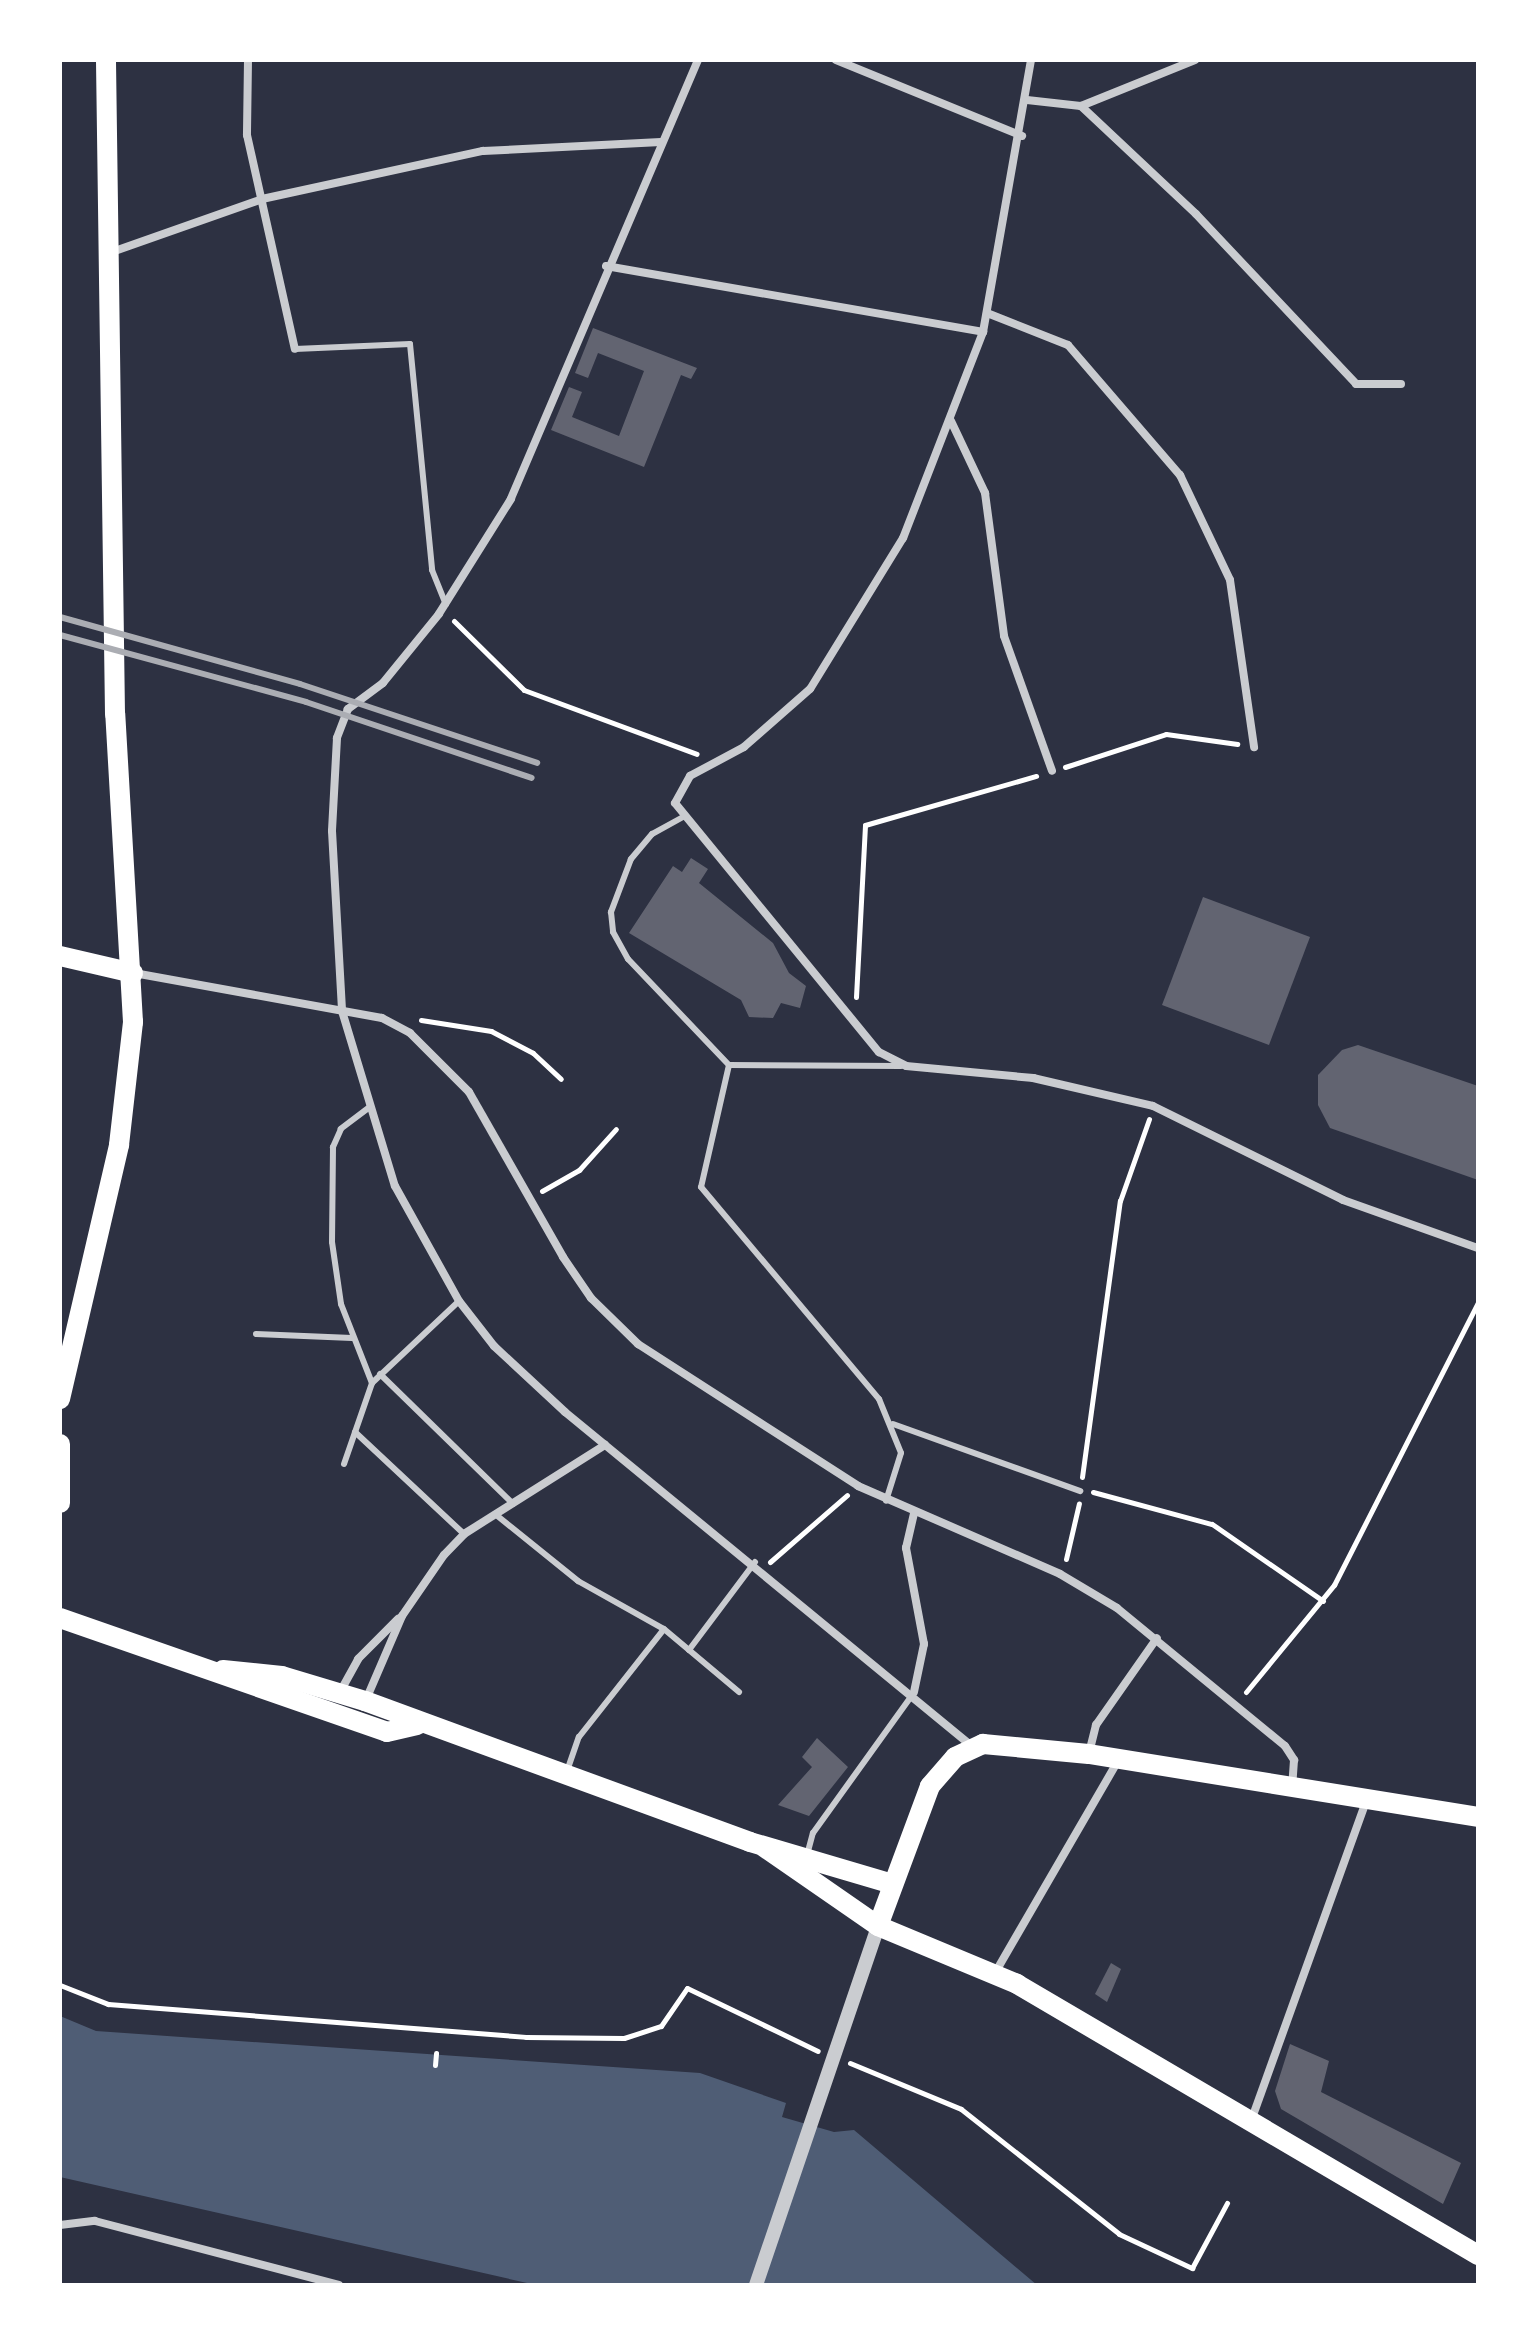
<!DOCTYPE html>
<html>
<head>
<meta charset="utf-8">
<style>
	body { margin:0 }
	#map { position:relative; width:1538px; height:2345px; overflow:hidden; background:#2d3142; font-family:"Fira Sans Condensed",sans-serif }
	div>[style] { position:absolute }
	.water>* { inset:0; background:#4f5d75 }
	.building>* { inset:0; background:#626471 }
	.path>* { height:5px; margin:-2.5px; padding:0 2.5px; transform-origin:2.5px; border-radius:2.5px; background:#fff }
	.service>* { height:6px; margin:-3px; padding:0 3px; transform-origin:3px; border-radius:3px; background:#caccd0 }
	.minor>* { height:8px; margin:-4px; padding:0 4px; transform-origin:4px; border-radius:4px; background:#caccd0 }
	.tertiary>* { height:14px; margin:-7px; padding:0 7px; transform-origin:7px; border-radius:7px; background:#caccd0 }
	.primary>* { height:20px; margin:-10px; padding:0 10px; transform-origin:10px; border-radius:10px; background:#fff }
	.rail>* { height:6px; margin:-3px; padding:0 3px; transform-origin:3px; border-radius:3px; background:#abadb3 }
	span { translate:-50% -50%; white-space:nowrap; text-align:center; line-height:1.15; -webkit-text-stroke:6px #fff; paint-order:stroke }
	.frame { position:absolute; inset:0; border:62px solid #fff; pointer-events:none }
</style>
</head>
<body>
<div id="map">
	<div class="water">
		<i style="clip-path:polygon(60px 2016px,96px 2031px,700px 2073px,786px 2103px,782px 2117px,834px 2132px,854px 2130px,1037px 2285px,536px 2285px,60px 2177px)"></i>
	</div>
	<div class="building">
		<i style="clip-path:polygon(593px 328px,697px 368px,691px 379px,681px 375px,644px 467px,551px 430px,569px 387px,582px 392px,572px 417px,619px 436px,644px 371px,598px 353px,588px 378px,575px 373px)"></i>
		<i style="clip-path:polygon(691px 858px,708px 869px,699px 883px,773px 943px,789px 973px,806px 986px,800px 1008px,781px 1003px,773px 1018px,749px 1017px,741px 1000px,629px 933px,673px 866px,682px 872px)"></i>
		<i style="clip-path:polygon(1203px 897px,1310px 937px,1269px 1045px,1162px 1005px)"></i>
		<i style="clip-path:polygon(1358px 1045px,1478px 1086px,1478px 1180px,1330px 1128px,1318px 1105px,1318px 1075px,1342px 1050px)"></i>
		<i style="clip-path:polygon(817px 1738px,848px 1767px,809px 1816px,778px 1805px,812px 1767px,802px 1757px)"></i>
		<i style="clip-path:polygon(1111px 1963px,1121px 1969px,1107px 2002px,1095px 1994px)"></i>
		<i style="clip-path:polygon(1290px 2044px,1329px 2061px,1321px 2092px,1461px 2163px,1443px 2204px,1281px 2109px,1275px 2091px)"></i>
	</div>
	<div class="path">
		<i style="left:454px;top:621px;width:98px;rotate:44.6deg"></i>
		<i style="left:524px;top:690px;width:184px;rotate:20.3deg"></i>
		<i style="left:1065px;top:767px;width:106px;rotate:-18.1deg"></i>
		<i style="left:1166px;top:734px;width:72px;rotate:8deg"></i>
		<i style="left:856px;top:997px;width:172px;rotate:-87deg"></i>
		<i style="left:865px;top:825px;width:178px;rotate:-16deg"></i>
		<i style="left:421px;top:1020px;width:71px;rotate:8.9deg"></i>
		<i style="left:491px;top:1031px;width:47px;rotate:27.6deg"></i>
		<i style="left:533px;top:1053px;width:38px;rotate:43deg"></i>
		<i style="left:542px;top:1191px;width:43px;rotate:-29.6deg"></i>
		<i style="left:579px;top:1170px;width:55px;rotate:-47.9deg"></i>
		<i style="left:1082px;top:1477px;width:279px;rotate:-82.2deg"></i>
		<i style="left:1120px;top:1201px;width:87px;rotate:-70.5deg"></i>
		<i style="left:1093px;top:1492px;width:123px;rotate:15.1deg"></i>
		<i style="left:1212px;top:1524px;width:135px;rotate:34.7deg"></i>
		<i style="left:1066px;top:1559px;width:57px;rotate:-76.9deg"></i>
		<i style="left:770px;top:1562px;width:102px;rotate:-41deg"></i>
		<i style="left:1246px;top:1692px;width:139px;rotate:-50.6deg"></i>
		<i style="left:1334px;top:1585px;width:318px;rotate:-63deg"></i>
		<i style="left:60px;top:1985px;width:52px;rotate:21.6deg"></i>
		<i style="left:108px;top:2004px;width:419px;rotate:4.5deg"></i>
		<i style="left:526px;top:2037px;width:98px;rotate:0.6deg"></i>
		<i style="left:624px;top:2038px;width:39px;rotate:-18deg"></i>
		<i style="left:661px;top:2026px;width:46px;rotate:-55.6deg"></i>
		<i style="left:687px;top:1988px;width:145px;rotate:25.7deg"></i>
		<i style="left:850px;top:2063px;width:120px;rotate:22.5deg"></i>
		<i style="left:961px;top:2109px;width:201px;rotate:38.3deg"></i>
		<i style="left:1119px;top:2234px;width:81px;rotate:25deg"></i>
		<i style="left:1192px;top:2268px;width:74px;rotate:-61.7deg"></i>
		<i style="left:435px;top:2065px;width:12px;rotate:-85deg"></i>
	</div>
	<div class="service">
		<i style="left:295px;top:349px;width:115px;rotate:-2.5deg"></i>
		<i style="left:410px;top:344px;width:227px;rotate:84.4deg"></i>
		<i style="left:432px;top:570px;width:37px;rotate:68deg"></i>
		<i style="left:683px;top:817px;width:35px;rotate:151deg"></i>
		<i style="left:652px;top:834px;width:33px;rotate:130deg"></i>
		<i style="left:631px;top:859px;width:57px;rotate:110.7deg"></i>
		<i style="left:611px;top:912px;width:20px;rotate:84deg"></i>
		<i style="left:613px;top:932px;width:31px;rotate:61deg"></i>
		<i style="left:628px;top:959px;width:146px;rotate:46.4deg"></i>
		<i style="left:729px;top:1065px;width:125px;rotate:102.9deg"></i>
		<i style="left:701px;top:1187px;width:277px;rotate:50deg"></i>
		<i style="left:879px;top:1399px;width:58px;rotate:67.8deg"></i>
		<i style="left:901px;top:1453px;width:50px;rotate:107.4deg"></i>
		<i style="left:729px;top:1065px;width:172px;rotate:0.3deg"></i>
		<i style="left:371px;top:1106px;width:38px;rotate:143deg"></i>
		<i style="left:341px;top:1129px;width:20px;rotate:114deg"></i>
		<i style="left:333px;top:1147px;width:95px;rotate:90.6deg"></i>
		<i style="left:332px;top:1242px;width:63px;rotate:81.7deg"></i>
		<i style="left:341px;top:1304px;width:85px;rotate:68.6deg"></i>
		<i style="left:256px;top:1334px;width:96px;rotate:2.4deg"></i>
		<i style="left:380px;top:1374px;width:186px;rotate:44.3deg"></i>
		<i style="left:893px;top:1424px;width:199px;rotate:19.7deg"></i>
		<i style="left:355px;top:1432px;width:149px;rotate:43.1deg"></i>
		<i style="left:344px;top:1464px;width:86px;rotate:-70.9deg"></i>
		<i style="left:372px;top:1383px;width:120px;rotate:-43.3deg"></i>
		<i style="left:495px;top:1514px;width:107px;rotate:38.9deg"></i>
		<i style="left:578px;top:1581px;width:98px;rotate:29.2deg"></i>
		<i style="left:664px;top:1629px;width:98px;rotate:40deg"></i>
		<i style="left:689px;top:1650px;width:110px;rotate:-53.1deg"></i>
		<i style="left:567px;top:1771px;width:36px;rotate:-71deg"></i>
		<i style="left:579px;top:1737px;width:137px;rotate:-51.8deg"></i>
		<i style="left:807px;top:1855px;width:23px;rotate:-75deg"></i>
		<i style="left:813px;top:1833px;width:170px;rotate:-54.3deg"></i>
	</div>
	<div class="minor">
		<i style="left:248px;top:60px;width:75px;rotate:90.8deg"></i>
		<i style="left:247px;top:135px;width:219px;rotate:77.4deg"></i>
		<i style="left:698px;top:60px;width:477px;rotate:113.1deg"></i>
		<i style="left:511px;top:499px;width:136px;rotate:122.1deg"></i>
		<i style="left:439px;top:614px;width:89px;rotate:129.1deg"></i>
		<i style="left:383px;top:683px;width:44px;rotate:143.4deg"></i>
		<i style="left:348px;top:709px;width:31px;rotate:111deg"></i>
		<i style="left:337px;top:738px;width:93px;rotate:93.1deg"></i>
		<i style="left:332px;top:831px;width:180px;rotate:86.8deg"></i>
		<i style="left:342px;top:1011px;width:183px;rotate:73.2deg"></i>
		<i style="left:395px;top:1186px;width:132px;rotate:60.9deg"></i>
		<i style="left:459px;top:1301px;width:57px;rotate:52.1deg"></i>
		<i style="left:494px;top:1346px;width:97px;rotate:42.9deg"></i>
		<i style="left:565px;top:1412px;width:528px;rotate:39.39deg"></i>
		<i style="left:836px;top:60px;width:201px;rotate:22.2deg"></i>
		<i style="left:1031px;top:60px;width:276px;rotate:100deg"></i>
		<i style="left:983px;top:332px;width:221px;rotate:111.2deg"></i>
		<i style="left:903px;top:538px;width:177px;rotate:121.6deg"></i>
		<i style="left:810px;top:689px;width:88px;rotate:138.7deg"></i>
		<i style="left:744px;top:747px;width:61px;rotate:151.8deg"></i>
		<i style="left:690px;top:776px;width:31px;rotate:119deg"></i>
		<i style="left:675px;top:803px;width:322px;rotate:50.7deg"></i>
		<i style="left:879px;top:1052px;width:30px;rotate:27deg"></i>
		<i style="left:906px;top:1066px;width:128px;rotate:5.4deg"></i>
		<i style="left:1033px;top:1078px;width:123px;rotate:13.1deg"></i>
		<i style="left:1153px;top:1106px;width:212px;rotate:26.3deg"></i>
		<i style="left:1343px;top:1200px;width:143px;rotate:19.6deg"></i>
		<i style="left:1027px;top:100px;width:54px;rotate:6.3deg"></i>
		<i style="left:1081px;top:106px;width:123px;rotate:-22deg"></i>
		<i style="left:1081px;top:106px;width:158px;rotate:43.2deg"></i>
		<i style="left:1196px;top:214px;width:233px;rotate:46.7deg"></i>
		<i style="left:1356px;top:384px;width:45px"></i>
		<i style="left:109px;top:253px;width:162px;rotate:-19.4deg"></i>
		<i style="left:262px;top:199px;width:226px;rotate:-12.3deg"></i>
		<i style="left:483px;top:151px;width:178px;rotate:-2.9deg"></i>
		<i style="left:606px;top:266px;width:383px;rotate:9.9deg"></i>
		<i style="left:987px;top:313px;width:87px;rotate:21.6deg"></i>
		<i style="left:1068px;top:345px;width:172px;rotate:49.3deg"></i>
		<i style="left:1180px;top:475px;width:116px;rotate:64.5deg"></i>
		<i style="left:1230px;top:580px;width:169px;rotate:81.8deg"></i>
		<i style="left:951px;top:421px;width:80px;rotate:64.7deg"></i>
		<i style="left:985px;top:493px;width:144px;rotate:82.4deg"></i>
		<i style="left:1004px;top:636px;width:143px;rotate:70.4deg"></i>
		<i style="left:134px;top:973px;width:252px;rotate:10.3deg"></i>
		<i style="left:382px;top:1018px;width:32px;rotate:28deg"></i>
		<i style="left:410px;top:1033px;width:83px;rotate:45deg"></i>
		<i style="left:469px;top:1092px;width:190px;rotate:60.3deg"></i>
		<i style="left:563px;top:1257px;width:50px;rotate:55.7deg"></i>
		<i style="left:591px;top:1298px;width:66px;rotate:44.4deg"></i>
		<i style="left:638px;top:1344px;width:262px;rotate:32.8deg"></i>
		<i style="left:858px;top:1486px;width:220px;rotate:23.5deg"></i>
		<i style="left:1060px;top:1574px;width:66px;rotate:30.8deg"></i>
		<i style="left:1117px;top:1608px;width:217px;rotate:39.4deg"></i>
		<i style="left:1285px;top:1746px;width:17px;rotate:57deg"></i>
		<i style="left:1294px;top:1760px;width:26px;rotate:94deg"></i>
		<i style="left:340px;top:1692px;width:38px;rotate:-61deg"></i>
		<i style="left:358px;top:1659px;width:57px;rotate:-45deg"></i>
		<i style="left:914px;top:1692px;width:49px;rotate:-78.2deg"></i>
		<i style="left:924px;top:1644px;width:98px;rotate:-100.6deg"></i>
		<i style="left:906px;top:1548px;width:35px;rotate:-77deg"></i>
		<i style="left:365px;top:1702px;width:94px;rotate:-66.7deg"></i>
		<i style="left:402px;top:1616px;width:74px;rotate:-55.5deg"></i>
		<i style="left:444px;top:1555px;width:29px;rotate:-46deg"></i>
		<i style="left:464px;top:1534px;width:167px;rotate:-32.3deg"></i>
		<i style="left:1089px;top:1753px;width:29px;rotate:-76deg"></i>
		<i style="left:1096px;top:1725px;width:106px;rotate:-55deg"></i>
		<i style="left:995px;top:1973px;width:247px;rotate:-59.9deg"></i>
		<i style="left:1251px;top:2121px;width:342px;rotate:-70.2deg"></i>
		<i style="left:60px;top:2225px;width:35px;rotate:-7deg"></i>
		<i style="left:95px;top:2221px;width:252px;rotate:14.7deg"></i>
	</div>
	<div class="tertiary">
		<i style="left:756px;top:2285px;width:379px;rotate:-71.2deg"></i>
	</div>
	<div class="primary">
		<i style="left:60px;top:956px;width:75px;rotate:13.1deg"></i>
		<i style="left:60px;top:1399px;width:261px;rotate:-76.9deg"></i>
		<i style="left:119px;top:1145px;width:124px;rotate:-83.5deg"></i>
		<i style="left:133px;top:1022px;width:309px;rotate:-93.3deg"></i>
		<i style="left:115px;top:714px;width:654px;rotate:-90.79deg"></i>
		<i style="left:60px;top:1444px;width:59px;rotate:90deg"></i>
		<i style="left:60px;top:1618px;width:346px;rotate:19.2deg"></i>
		<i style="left:387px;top:1732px;width:31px;rotate:-13deg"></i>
		<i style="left:223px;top:1670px;width:59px;rotate:5.8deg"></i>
		<i style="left:282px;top:1676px;width:87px;rotate:16.8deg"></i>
		<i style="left:365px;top:1701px;width:410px;rotate:20.1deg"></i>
		<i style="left:750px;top:1842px;width:149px;rotate:16.4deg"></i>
		<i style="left:764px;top:1847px;width:139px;rotate:34.7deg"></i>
		<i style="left:878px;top:1926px;width:151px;rotate:22.6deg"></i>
		<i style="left:1017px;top:1984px;width:535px;rotate:30.45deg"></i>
		<i style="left:878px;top:1926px;width:149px;rotate:-69.6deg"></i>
		<i style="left:930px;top:1786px;width:38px;rotate:-49deg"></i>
		<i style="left:955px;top:1757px;width:31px;rotate:-25deg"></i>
		<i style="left:983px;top:1744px;width:106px;rotate:5.4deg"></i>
		<i style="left:1089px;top:1754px;width:394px;rotate:9.2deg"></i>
	</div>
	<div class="rail">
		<i style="left:60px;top:617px;width:249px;rotate:15.6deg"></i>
		<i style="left:300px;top:684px;width:250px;rotate:18.4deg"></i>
		<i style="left:60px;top:635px;width:255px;rotate:15.2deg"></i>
		<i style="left:306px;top:702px;width:238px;rotate:18.6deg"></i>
	</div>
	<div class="frame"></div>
</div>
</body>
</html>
